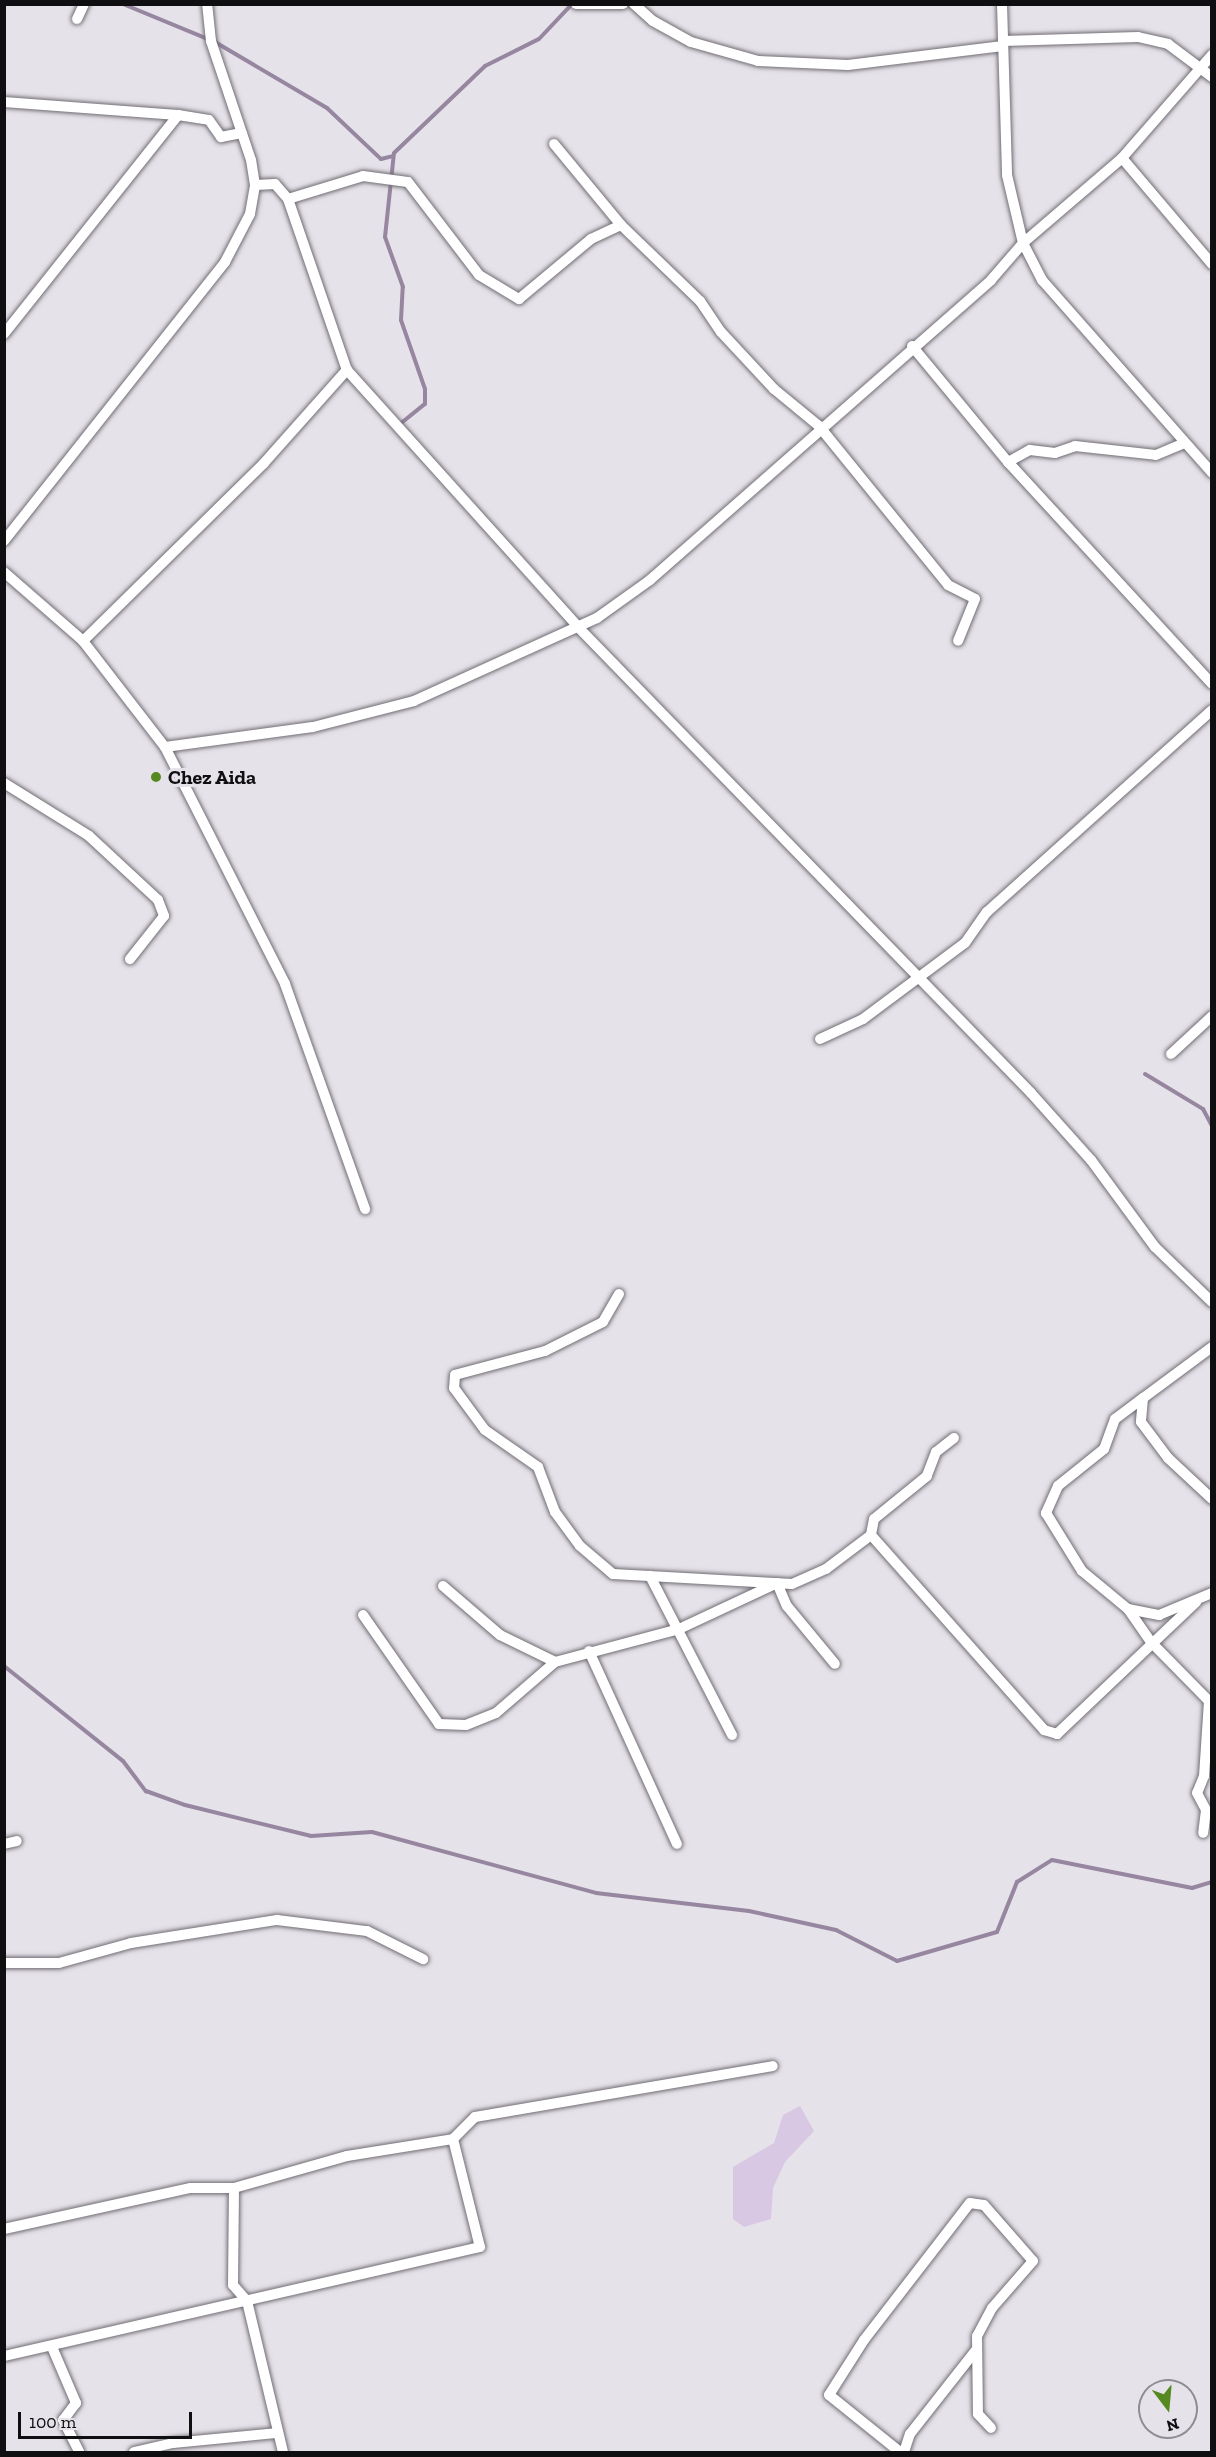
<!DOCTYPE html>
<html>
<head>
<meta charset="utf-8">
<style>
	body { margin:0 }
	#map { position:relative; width:1216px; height:2457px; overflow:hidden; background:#e6e2e9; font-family:"Zilla Slab",serif }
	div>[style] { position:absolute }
	.green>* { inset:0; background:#d8c8e3 }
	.stream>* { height:4px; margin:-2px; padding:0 2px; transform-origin:2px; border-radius:2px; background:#9686a0 }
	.roads { filter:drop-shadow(0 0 2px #716d74) drop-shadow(0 0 2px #716d74) }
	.minor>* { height:10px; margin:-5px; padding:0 5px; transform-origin:5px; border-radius:5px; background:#fff }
	.dots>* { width:16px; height:16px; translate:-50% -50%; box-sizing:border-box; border:3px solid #e6e2e9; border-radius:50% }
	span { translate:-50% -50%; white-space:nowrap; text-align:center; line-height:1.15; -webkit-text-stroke:6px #e6e2e9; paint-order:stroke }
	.poi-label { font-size:20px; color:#0f0e10; font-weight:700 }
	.left { translate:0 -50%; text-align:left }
	.frame { position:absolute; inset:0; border:6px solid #0f0e10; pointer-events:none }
	.north { position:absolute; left:1138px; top:2379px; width:60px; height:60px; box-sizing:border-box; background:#e6e2e9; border:2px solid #908d92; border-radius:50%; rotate:164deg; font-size:16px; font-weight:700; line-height:24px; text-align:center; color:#0f0e10 }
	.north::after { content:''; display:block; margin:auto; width:21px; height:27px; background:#568921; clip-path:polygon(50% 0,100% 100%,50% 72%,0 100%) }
	.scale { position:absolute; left:18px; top:2412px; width:174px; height:27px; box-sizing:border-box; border:3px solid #0f0e10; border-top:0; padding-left:8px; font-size:18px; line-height:21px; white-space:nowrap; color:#0f0e10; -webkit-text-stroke:4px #e6e2e9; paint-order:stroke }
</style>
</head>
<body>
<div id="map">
	<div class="green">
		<i style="clip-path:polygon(800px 2106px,814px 2131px,785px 2162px,773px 2188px,771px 2219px,744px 2227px,733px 2219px,733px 2167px,774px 2143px,783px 2115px)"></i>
	</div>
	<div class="stream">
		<i style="left:123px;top:4px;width:92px;rotate:22.4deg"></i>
		<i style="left:215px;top:42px;width:130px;rotate:30.5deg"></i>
		<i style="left:327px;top:108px;width:74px;rotate:43.4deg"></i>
		<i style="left:381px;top:159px;width:12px;rotate:-14deg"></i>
		<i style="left:400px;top:424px;width:32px;rotate:-39deg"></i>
		<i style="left:425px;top:404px;width:15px;rotate:-90deg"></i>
		<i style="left:425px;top:389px;width:73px;rotate:-109.2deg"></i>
		<i style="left:401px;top:320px;width:33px;rotate:-87deg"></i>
		<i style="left:403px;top:287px;width:53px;rotate:-109.8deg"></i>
		<i style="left:385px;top:237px;width:84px;rotate:-83.9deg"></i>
		<i style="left:394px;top:153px;width:126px;rotate:-43.7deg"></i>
		<i style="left:485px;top:66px;width:60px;rotate:-26.6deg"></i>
		<i style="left:539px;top:39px;width:48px;rotate:-46.7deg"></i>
		<i style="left:1145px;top:1074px;width:68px;rotate:31.1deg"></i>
		<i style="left:1203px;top:1109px;width:19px;rotate:62deg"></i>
		<i style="left:4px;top:1666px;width:152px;rotate:38.6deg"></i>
		<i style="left:123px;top:1761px;width:38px;rotate:53deg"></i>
		<i style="left:146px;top:1791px;width:41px;rotate:19.7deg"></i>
		<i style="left:185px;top:1805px;width:130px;rotate:13.8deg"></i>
		<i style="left:311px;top:1836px;width:61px;rotate:-3.8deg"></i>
		<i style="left:372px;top:1832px;width:232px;rotate:15.2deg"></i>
		<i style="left:596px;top:1893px;width:154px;rotate:6.7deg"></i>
		<i style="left:749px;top:1911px;width:89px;rotate:12.3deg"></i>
		<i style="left:836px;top:1930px;width:68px;rotate:26.9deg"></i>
		<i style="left:897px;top:1961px;width:104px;rotate:-16.2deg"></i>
		<i style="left:997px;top:1932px;width:54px;rotate:-68.2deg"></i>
		<i style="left:1017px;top:1882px;width:41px;rotate:-32.2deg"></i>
		<i style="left:1052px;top:1860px;width:143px;rotate:11.3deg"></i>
		<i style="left:1192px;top:1888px;width:21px;rotate:-17deg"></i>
	</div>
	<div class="roads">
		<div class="minor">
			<i style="left:576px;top:4px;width:47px"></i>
			<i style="left:634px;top:4px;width:25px;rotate:42deg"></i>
			<i style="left:653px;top:21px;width:43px;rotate:28.9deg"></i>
			<i style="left:691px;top:42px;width:70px;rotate:15.8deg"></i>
			<i style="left:758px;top:61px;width:90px;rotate:2.5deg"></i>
			<i style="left:848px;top:65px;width:156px;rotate:-7deg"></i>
			<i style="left:1002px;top:4px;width:171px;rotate:88.3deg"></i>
			<i style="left:1007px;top:175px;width:70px;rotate:76.8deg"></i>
			<i style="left:1023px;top:243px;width:42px;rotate:62.8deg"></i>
			<i style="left:1042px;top:280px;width:257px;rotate:48.6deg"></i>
			<i style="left:77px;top:19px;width:17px;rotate:-65deg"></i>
			<i style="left:1003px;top:41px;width:135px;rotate:-1.7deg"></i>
			<i style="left:1138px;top:37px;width:31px;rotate:13deg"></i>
			<i style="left:1168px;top:44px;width:55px;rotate:36.9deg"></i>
			<i style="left:4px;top:102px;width:174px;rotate:4.3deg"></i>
			<i style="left:178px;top:115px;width:31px;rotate:9deg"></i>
			<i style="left:209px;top:120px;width:21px;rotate:55deg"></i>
			<i style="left:221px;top:137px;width:21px;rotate:-11deg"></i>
			<i style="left:554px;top:144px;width:105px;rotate:50.4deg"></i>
			<i style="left:1122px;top:158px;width:139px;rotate:49.7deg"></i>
			<i style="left:255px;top:185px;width:20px;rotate:-3deg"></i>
			<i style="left:275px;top:184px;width:20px;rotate:49deg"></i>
			<i style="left:288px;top:199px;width:181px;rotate:71deg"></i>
			<i style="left:347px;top:370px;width:346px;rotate:48deg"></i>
			<i style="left:578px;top:627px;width:650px;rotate:45.81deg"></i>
			<i style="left:1031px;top:1093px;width:90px;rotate:48.2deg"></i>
			<i style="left:1091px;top:1160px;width:108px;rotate:53.7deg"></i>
			<i style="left:1155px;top:1247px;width:79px;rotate:44deg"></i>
			<i style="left:288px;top:199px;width:78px;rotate:-17deg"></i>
			<i style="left:363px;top:176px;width:45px;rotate:7.6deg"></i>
			<i style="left:408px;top:182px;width:117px;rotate:52.6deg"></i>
			<i style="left:479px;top:275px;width:47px;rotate:31deg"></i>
			<i style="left:519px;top:299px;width:94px;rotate:-39.8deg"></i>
			<i style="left:591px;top:239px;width:33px;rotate:-25deg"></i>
			<i style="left:621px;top:225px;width:110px;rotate:43.9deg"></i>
			<i style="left:700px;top:301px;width:37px;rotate:56deg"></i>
			<i style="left:721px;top:332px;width:78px;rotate:47.1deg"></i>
			<i style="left:774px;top:389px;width:58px;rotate:39.4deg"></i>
			<i style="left:819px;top:426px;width:205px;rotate:50.9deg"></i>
			<i style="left:948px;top:585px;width:30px;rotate:27deg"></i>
			<i style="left:975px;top:599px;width:45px;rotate:112deg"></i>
			<i style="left:4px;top:334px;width:280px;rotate:-51.5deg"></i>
			<i style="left:912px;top:346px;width:151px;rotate:50.4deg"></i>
			<i style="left:1008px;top:462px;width:301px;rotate:47.4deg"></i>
			<i style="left:1008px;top:462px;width:25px;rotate:-29deg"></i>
			<i style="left:1030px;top:450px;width:25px;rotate:7deg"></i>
			<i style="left:1055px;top:453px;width:21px;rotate:-19deg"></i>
			<i style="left:1075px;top:446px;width:81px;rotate:6.3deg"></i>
			<i style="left:1156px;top:455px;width:28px;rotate:-23deg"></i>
			<i style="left:4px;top:541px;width:356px;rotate:-51.6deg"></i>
			<i style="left:225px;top:262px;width:54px;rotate:-62.5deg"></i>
			<i style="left:250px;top:214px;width:29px;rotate:-80deg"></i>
			<i style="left:255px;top:185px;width:25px;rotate:-99deg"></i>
			<i style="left:251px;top:160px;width:126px;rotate:-108.6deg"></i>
			<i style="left:211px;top:41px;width:37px;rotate:-96deg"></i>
			<i style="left:4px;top:572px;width:105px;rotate:41.1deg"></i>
			<i style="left:83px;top:641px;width:134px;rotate:52.3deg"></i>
			<i style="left:165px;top:747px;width:266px;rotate:63.1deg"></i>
			<i style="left:285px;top:984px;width:239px;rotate:70.4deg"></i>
			<i style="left:83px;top:641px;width:254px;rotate:-44.5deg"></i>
			<i style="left:264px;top:463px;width:125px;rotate:-48.3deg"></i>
			<i style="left:165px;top:747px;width:149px;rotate:-7.7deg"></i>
			<i style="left:313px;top:727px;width:104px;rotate:-14.4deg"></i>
			<i style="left:414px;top:701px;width:201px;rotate:-24.4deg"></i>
			<i style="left:597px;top:618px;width:65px;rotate:-35.6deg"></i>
			<i style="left:650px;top:580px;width:454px;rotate:-41.3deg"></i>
			<i style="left:991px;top:280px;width:49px;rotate:-49.1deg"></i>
			<i style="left:1023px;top:243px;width:130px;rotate:-40.6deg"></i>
			<i style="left:1122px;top:158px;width:137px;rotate:-48.9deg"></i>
			<i style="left:4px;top:783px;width:100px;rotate:31.9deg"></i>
			<i style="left:89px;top:836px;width:94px;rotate:42.8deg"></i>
			<i style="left:158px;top:900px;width:17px;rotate:69deg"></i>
			<i style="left:164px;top:916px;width:55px;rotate:128.3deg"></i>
			<i style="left:820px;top:1039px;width:47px;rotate:-24.9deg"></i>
			<i style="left:863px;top:1019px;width:127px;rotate:-36.7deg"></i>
			<i style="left:965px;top:943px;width:38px;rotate:-55deg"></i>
			<i style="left:987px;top:912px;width:302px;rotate:-41.9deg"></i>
			<i style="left:1171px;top:1054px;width:56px;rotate:-42.8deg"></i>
			<i style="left:619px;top:1294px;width:32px;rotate:120deg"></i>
			<i style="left:603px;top:1322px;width:65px;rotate:153.4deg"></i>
			<i style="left:545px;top:1351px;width:93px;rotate:165.1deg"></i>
			<i style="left:455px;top:1375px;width:13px;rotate:94deg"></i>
			<i style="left:454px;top:1388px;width:52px;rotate:53.6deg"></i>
			<i style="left:485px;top:1430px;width:65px;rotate:34.9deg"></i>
			<i style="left:538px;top:1467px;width:48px;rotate:69.3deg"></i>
			<i style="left:555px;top:1512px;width:42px;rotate:53.7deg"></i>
			<i style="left:580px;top:1546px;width:43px;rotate:40.3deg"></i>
			<i style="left:613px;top:1574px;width:179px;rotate:3.2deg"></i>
			<i style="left:792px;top:1584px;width:37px;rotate:-24deg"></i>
			<i style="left:826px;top:1569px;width:56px;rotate:-37.1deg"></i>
			<i style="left:1212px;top:1347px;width:86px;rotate:143.5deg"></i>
			<i style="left:1143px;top:1398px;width:24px;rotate:95deg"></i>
			<i style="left:1141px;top:1422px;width:45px;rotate:53.1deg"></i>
			<i style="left:1168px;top:1458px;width:60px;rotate:43deg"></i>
			<i style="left:1143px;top:1398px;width:35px;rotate:143deg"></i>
			<i style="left:1115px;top:1419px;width:32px;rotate:110deg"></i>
			<i style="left:1104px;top:1449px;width:59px;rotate:141.2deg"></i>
			<i style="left:1058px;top:1486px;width:30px;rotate:114deg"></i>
			<i style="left:1046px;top:1513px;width:68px;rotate:58.2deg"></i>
			<i style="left:1082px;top:1571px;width:60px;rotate:39.6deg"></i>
			<i style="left:1128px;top:1609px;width:32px;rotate:11deg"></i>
			<i style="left:1159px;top:1615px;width:57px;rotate:-22.5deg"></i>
			<i style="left:954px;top:1438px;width:23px;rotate:142deg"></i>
			<i style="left:936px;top:1452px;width:26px;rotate:111deg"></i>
			<i style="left:927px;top:1476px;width:68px;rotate:140.9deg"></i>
			<i style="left:874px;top:1519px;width:16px;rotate:101deg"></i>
			<i style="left:871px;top:1535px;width:261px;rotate:48.4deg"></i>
			<i style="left:1044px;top:1730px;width:14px;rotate:17deg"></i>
			<i style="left:1057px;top:1734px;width:192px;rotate:-43.5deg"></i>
			<i style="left:650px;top:1576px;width:179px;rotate:62.7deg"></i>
			<i style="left:443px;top:1586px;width:75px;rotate:40.7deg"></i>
			<i style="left:500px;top:1635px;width:61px;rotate:26.1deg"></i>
			<i style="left:555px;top:1662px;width:128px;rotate:-14.9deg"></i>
			<i style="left:679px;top:1629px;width:108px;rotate:-25.1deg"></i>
			<i style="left:777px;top:1583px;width:25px;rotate:67deg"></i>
			<i style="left:787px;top:1606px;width:75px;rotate:50.4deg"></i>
			<i style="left:1128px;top:1609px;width:40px;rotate:55.1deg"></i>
			<i style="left:1151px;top:1642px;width:83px;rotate:45.5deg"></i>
			<i style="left:1209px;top:1701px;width:75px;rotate:93.8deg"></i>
			<i style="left:1204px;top:1776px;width:18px;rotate:112deg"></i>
			<i style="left:1197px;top:1793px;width:19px;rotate:62deg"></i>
			<i style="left:1206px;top:1810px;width:23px;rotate:97deg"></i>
			<i style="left:363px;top:1615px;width:133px;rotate:55.1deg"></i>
			<i style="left:439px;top:1724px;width:27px;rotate:2deg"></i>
			<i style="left:466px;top:1725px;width:32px;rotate:-22deg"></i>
			<i style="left:496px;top:1713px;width:78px;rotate:-40.8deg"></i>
			<i style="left:589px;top:1651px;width:212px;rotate:65.5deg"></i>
			<i style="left:4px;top:1844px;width:13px;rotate:-13deg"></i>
			<i style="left:4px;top:1963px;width:55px"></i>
			<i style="left:59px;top:1963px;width:75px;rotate:-15.5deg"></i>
			<i style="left:131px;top:1943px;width:148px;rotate:-9deg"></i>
			<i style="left:277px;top:1920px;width:91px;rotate:7deg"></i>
			<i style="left:367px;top:1931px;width:63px;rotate:26.6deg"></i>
			<i style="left:453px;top:2139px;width:31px;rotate:-45deg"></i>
			<i style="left:475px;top:2117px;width:302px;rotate:-9.7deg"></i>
			<i style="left:234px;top:2188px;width:97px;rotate:90.6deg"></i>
			<i style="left:233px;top:2285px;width:21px;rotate:49deg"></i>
			<i style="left:247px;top:2301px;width:155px;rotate:76.6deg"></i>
			<i style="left:4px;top:2229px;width:191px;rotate:-12.4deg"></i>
			<i style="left:191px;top:2188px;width:43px"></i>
			<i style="left:234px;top:2188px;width:117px;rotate:-15.8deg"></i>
			<i style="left:347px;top:2156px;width:107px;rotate:-9.1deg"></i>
			<i style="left:453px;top:2139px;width:111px;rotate:76deg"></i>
			<i style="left:480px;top:2247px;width:488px;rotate:167.1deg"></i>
			<i style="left:52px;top:2347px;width:61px;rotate:66.8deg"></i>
			<i style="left:76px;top:2403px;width:21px;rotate:127deg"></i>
			<i style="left:63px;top:2420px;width:36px;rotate:63deg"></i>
			<i style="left:134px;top:2452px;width:40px;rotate:-13deg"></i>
			<i style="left:173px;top:2443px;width:103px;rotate:-5.5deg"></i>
			<i style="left:900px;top:2452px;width:91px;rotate:-141.2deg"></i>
			<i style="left:829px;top:2395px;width:65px;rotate:-57.5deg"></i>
			<i style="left:864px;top:2340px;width:173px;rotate:-52.3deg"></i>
			<i style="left:970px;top:2203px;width:14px;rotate:8deg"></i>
			<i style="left:984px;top:2205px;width:74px;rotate:48.8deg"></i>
			<i style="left:1033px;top:2261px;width:62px;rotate:131.1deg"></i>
			<i style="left:992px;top:2308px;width:32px;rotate:118deg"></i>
			<i style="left:977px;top:2336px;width:78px;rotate:89.3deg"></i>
			<i style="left:978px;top:2414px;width:19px;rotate:47deg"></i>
			<i style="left:904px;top:2452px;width:19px;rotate:-72deg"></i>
			<i style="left:910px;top:2434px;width:107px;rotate:-51.8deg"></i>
		</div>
	</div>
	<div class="dots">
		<i style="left:156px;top:777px;background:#568921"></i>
	</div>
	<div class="poi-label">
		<span class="left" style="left:168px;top:777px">Chez Aida</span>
	</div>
	<div class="frame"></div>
	<div class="north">N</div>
	<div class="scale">100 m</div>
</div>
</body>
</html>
